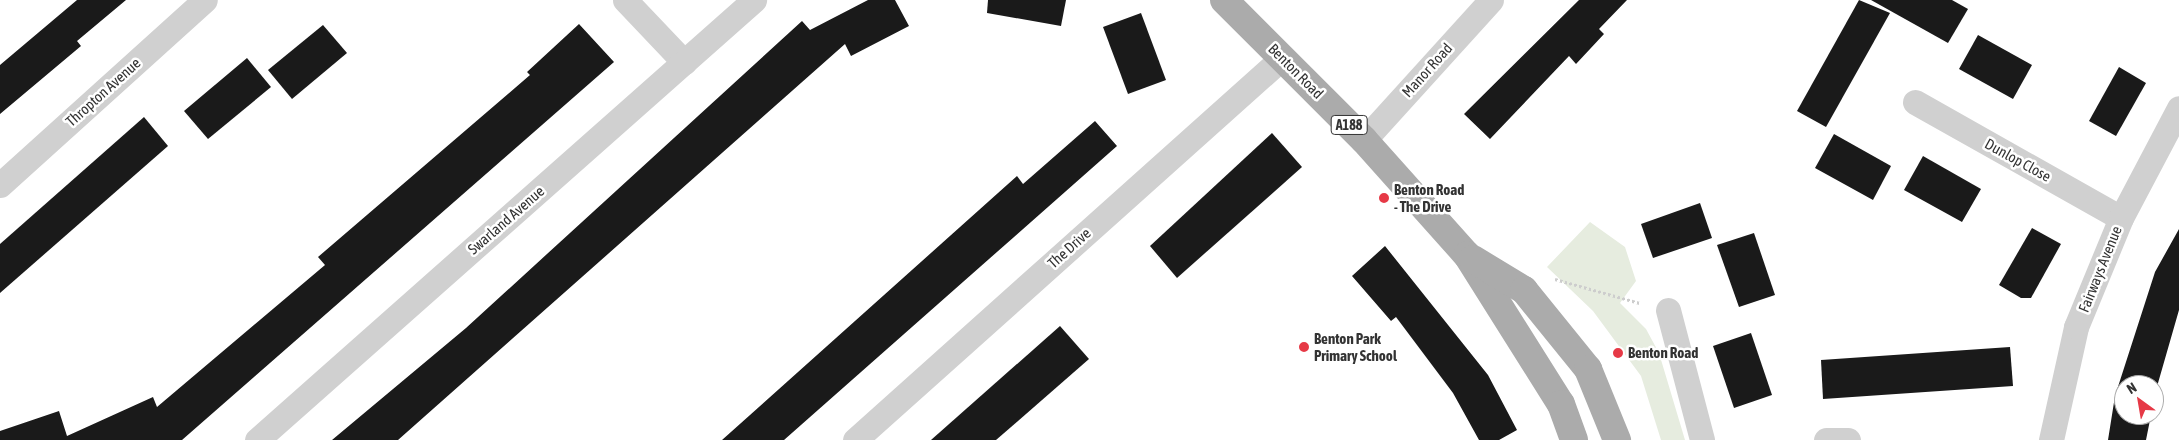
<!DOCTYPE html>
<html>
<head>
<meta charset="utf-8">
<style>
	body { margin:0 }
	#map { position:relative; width:2179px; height:440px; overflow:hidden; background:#fff; font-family:"Asap Condensed",sans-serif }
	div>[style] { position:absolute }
	.green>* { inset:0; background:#e6ecdf }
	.building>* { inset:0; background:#1a1a1a }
	.path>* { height:3px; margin-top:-1.5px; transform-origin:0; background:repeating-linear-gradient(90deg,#cdcdcd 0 2.5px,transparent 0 5px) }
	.street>* { height:25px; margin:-12.5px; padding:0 12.5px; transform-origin:12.5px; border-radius:12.5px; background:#d0d0d0 }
	.primary>* { height:28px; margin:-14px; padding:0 14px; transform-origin:14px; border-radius:14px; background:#ababab }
	.dots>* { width:14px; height:14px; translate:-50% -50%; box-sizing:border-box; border:2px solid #fff; border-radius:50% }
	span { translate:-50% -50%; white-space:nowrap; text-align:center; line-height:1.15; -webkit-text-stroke:5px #fff; paint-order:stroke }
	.shield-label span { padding:1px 4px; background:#fff; border:1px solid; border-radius:4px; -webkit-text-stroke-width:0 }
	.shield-label { font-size:14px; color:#333; font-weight:700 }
	.street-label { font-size:15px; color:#333 }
	.poi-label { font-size:15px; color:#333; font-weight:700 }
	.left { translate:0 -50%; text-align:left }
	.north { position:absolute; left:2114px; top:375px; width:50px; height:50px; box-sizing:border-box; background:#fff; border:1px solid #adadad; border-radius:50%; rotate:328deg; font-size:14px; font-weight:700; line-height:20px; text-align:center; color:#333 }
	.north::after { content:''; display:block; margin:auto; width:18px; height:22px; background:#e63946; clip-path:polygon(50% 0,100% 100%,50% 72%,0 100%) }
</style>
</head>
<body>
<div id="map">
	<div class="green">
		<i style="clip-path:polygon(1590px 222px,1625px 247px,1636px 281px,1620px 303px,1646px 329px,1659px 353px,1685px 440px,1661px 440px,1641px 376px,1593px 311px,1547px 267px)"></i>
	</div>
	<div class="building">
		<i style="clip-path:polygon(77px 0,126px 0,77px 41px,81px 46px,0 114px,0 65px)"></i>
		<i style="clip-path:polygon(868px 0,895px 0,909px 26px,851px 56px,845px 44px,398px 440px,332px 440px,466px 328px,802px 21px,810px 30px)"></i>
		<i style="clip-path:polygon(988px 0,1066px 0,1061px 26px,987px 13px)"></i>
		<i style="clip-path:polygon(1579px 0,1627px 0,1599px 29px,1604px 34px,1576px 64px,1569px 56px,1490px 139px,1464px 114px)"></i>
		<i style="clip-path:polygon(1859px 0,1890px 13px,1826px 127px,1797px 111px)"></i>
		<i style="clip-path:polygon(1871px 0,1952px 0,1968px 9px,1948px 43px)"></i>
		<i style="clip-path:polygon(1141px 13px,1166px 80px,1128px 94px,1103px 27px)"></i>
		<i style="clip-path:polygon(579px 24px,614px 62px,182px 440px,0 440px,0 431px,59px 411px,67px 436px,153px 397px,157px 407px,325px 265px,318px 257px,530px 75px,527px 72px)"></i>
		<i style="clip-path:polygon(323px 25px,347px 53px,292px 99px,268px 70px)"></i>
		<i style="clip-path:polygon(1978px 35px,2032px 65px,2013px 99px,1959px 69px)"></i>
		<i style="clip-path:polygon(247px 58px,271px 87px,208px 139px,184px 111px)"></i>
		<i style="clip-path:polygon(2119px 67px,2146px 83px,2116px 136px,2089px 121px)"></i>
		<i style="clip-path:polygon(144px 117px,168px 146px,0 293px,0 244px)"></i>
		<i style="clip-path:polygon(1095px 121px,1117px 146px,784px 440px,722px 440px,1017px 176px,1023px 184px)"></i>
		<i style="clip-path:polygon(1272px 133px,1302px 167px,1177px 278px,1150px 246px)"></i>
		<i style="clip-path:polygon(1834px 134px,1891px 166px,1873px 200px,1815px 168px)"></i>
		<i style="clip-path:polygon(1923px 156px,1981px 189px,1962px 222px,1904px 190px)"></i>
		<i style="clip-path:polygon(1700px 203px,1712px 238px,1653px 258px,1641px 224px)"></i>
		<i style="clip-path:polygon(2032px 228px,2061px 244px,2031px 298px,2021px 298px,1999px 285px)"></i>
		<i style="clip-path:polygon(2179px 229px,2179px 310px,2154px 397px,2154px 385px,2124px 385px,2124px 415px,2151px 415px,2146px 440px,2108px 440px,2115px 396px,2155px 272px)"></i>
		<i style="clip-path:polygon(1754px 233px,1775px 295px,1739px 307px,1717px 245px)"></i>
		<i style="clip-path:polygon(1385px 246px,1488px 375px,1517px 430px,1499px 440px,1479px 440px,1453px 393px,1396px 317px,1391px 321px,1352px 276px)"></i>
		<i style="clip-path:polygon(1060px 326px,1089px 359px,1018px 421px,996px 440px,931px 440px)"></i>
		<i style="clip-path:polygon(1751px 333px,1772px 395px,1734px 408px,1713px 346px)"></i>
		<i style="clip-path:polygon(2010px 347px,2013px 386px,1823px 399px,1821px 360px)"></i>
	</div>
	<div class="path">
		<i style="left:1555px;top:279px;width:88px;rotate:15.8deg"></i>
	</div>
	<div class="street">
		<i style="left:625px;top:0;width:86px;rotate:46.4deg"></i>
		<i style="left:1915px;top:102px;width:236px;rotate:29.4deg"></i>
		<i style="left:1364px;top:140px;width:189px;rotate:-47.8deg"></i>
		<i style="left:0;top:185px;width:276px;rotate:-42.1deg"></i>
		<i style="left:1668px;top:310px;width:134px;rotate:75.3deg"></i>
		<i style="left:257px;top:440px;width:664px;rotate:-41.52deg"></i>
		<i style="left:855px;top:440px;width:574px;rotate:-41.82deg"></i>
		<i style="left:1826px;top:440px;width:22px"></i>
		<i style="left:2051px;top:440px;width:116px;rotate:-77.5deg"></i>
		<i style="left:2076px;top:327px;width:118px;rotate:-67.6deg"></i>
		<i style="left:2121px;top:218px;width:124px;rotate:-62.2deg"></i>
	</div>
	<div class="primary">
		<i style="left:1224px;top:0;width:198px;rotate:45deg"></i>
		<i style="left:1364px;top:140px;width:154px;rotate:48.2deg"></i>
		<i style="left:1467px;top:255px;width:176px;rotate:57.8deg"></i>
		<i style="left:1561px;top:404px;width:38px;rotate:70deg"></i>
		<i style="left:1473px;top:259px;width:60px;rotate:31.3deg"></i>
		<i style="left:1524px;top:290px;width:102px;rotate:51deg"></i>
		<i style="left:1588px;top:369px;width:77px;rotate:67.8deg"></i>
	</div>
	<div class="dots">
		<i style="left:1384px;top:198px;background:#e63946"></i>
		<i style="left:1304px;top:347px;background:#e63946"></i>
		<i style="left:1618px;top:353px;background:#e63946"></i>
	</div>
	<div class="shield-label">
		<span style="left:1349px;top:125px">A188</span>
	</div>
	<div class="street-label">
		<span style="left:1427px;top:70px;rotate:-48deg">Manor Road</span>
		<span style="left:1296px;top:71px;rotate:45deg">Benton Road</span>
		<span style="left:103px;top:92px;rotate:-42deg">Thropton Avenue</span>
		<span style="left:2018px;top:160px;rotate:29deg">Dunlop Close</span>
		<span style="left:506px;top:220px;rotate:-41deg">Swarland Avenue</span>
		<span style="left:1069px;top:248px;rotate:-42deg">The Drive</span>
		<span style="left:2100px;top:269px;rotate:-68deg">Fairways Avenue</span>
	</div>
	<div class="poi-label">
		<span class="left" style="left:1394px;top:198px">Benton Road<br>- The Drive</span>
		<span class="left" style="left:1314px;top:347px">Benton Park<br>Primary School</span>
		<span class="left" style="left:1628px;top:353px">Benton Road</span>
	</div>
	<div class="north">N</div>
</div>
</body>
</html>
